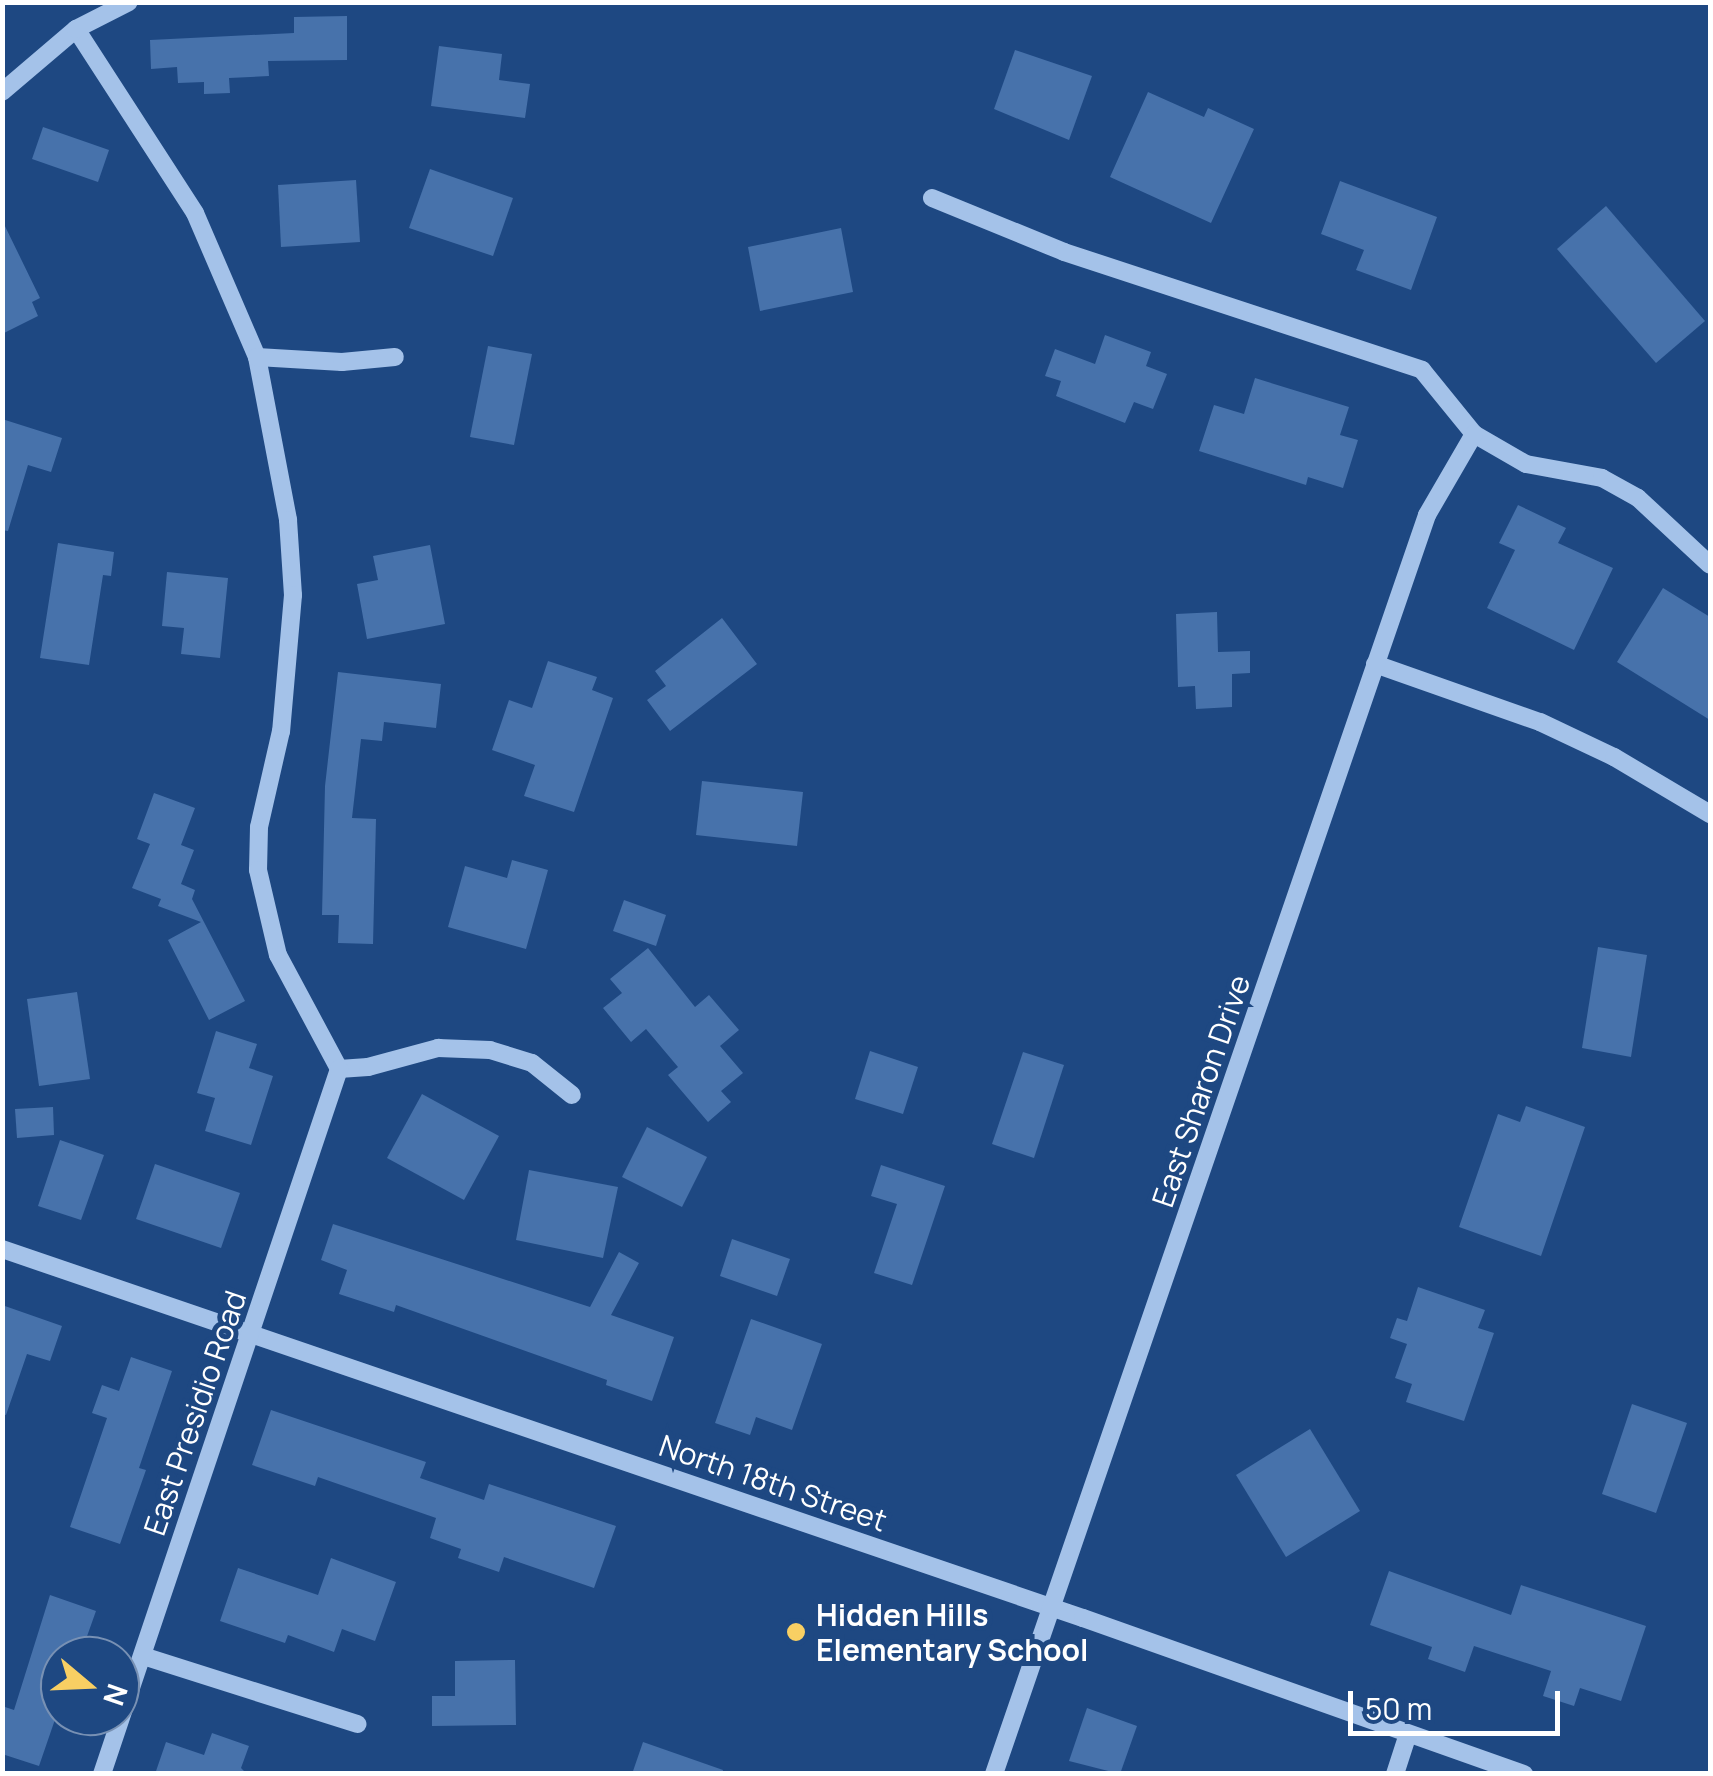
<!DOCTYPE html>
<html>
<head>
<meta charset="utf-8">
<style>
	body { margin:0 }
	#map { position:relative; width:1713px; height:1776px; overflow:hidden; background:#1e4882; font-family:Manrope,sans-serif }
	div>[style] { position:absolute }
	.building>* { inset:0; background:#4772ab }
	.minor>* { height:18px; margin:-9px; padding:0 9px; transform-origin:9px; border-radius:9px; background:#a4c2e9 }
	.dots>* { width:28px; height:28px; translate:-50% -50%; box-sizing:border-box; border:5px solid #1e4882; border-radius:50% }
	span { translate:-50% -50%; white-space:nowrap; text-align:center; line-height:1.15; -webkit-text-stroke:10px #1e4882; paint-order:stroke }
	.street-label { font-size:30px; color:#fff }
	.poi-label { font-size:30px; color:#fff; font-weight:700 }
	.left { translate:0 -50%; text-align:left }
	.frame { position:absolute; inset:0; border:5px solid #fff; pointer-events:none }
	.north { position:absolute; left:40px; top:1636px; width:100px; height:100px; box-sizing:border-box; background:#1e4882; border:2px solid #7891b4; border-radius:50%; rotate:109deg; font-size:28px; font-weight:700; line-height:40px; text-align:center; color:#fff }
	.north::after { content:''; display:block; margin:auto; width:35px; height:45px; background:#f8cf63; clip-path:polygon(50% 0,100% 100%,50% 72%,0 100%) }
	.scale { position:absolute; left:1348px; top:1691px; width:212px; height:45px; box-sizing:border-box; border:5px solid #fff; border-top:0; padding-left:12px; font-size:30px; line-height:35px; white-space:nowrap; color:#fff; -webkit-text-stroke:8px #1e4882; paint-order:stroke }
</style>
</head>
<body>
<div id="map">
	<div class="building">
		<i style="clip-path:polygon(347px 16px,347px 60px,268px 61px,269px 76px,229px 78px,230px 93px,204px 94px,204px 82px,178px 83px,177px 67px,151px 69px,150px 40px,294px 33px,294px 17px)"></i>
		<i style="clip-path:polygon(439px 46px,502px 54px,499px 80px,530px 84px,525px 118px,431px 106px)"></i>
		<i style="clip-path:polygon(1015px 50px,1092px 76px,1069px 140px,994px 109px)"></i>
		<i style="clip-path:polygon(1148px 92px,1204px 117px,1208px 108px,1254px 129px,1211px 223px,1110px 177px)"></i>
		<i style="clip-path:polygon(43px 127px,109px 150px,98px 182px,32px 159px)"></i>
		<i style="clip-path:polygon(430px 169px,513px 198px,493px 256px,409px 228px)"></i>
		<i style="clip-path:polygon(356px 180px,360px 242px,281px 247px,278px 185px)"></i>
		<i style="clip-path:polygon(1340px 181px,1437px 217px,1411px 290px,1356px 270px,1364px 250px,1321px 234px)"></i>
		<i style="clip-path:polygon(1606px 206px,1705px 321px,1656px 363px,1557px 249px)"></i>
		<i style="clip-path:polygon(2px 220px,40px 298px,32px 302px,38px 316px,2px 334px)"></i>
		<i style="clip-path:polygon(841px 228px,853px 292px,760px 311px,748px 247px)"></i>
		<i style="clip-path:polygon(1105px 335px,1151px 352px,1146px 366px,1167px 374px,1153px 409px,1134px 402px,1125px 423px,1056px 396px,1061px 381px,1045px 376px,1055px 349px,1095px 364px)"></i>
		<i style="clip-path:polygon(488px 346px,532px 354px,514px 445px,470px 437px)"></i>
		<i style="clip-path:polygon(1255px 378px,1349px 407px,1340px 435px,1358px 440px,1343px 488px,1308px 477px,1306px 485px,1199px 451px,1214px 405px,1244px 414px)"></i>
		<i style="clip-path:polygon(2px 419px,62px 438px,51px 472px,28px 465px,8px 531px,2px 530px)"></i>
		<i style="clip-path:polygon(1518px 505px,1566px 528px,1558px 543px,1613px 568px,1574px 650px,1487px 608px,1515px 550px,1499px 543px)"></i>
		<i style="clip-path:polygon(58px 543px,114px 552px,111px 576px,103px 575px,89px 665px,40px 658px)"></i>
		<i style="clip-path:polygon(430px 545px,445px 624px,367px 639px,357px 584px,378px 580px,373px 556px)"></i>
		<i style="clip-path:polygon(167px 572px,228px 578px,220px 658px,181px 654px,184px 628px,162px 626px)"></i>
		<i style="clip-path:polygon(1663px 588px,1710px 617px,1710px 720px,1617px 662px)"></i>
		<i style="clip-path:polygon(1217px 612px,1218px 652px,1250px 651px,1250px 673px,1232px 674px,1232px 707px,1196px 709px,1195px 686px,1178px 687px,1176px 614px)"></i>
		<i style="clip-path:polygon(722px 618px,757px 664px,670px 731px,647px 700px,666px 686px,655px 671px)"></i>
		<i style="clip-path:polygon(548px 661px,597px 677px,592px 690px,613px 698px,574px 812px,524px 796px,535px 765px,492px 750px,509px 700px,532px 708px)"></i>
		<i style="clip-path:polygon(338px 672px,441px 684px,436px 728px,384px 722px,382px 741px,361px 739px,352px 818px,376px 819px,373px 944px,338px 943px,339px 915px,322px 915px,325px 786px)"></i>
		<i style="clip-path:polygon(702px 781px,803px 792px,797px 846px,696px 835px)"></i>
		<i style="clip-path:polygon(154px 793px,195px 808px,181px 845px,194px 850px,181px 884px,195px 890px,192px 899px,245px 1001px,209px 1020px,168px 940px,201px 922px,158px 906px,161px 899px,132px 888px,150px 844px,137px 839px)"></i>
		<i style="clip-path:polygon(512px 860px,548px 870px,526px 949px,448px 927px,465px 866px,507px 878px)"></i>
		<i style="clip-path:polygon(624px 900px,666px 915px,656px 946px,613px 931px)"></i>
		<i style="clip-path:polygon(1598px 947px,1647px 955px,1631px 1057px,1582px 1048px)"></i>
		<i style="clip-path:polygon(648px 948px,695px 1007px,709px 995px,739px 1030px,720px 1046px,743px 1073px,721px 1091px,731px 1102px,708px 1122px,668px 1075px,678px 1067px,646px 1029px,631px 1042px,603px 1008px,622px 993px,610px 979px)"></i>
		<i style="clip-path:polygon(77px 992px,90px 1079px,39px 1086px,27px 999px)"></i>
		<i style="clip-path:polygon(216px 1031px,257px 1044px,249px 1068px,273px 1076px,251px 1145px,205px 1131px,215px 1098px,197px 1093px)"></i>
		<i style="clip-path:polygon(870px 1051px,918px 1067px,903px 1114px,855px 1099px)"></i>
		<i style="clip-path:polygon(1023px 1052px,1064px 1065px,1034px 1158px,992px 1144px)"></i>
		<i style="clip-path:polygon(422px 1094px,499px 1136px,464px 1200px,387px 1158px)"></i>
		<i style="clip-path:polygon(1526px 1106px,1585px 1127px,1541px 1256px,1459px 1227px,1498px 1114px,1520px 1122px)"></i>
		<i style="clip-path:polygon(53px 1107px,54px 1135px,17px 1138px,15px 1109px)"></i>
		<i style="clip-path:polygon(647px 1127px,707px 1157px,682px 1207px,622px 1177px)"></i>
		<i style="clip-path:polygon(60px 1140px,104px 1155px,81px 1220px,38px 1206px)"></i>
		<i style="clip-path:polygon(155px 1164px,240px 1193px,221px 1248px,136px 1219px)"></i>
		<i style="clip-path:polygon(881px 1165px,945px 1186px,912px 1285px,874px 1273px,897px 1204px,871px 1196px)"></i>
		<i style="clip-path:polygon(529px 1170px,618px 1187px,603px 1258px,516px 1240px)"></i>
		<i style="clip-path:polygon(333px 1224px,590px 1307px,619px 1252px,639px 1263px,611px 1315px,674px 1337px,652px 1401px,606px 1385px,607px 1380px,396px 1305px,394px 1312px,339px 1294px,347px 1270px,321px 1260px)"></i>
		<i style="clip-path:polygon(732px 1239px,790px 1259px,777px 1296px,720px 1276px)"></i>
		<i style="clip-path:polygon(1418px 1287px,1485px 1310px,1478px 1328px,1494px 1333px,1464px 1421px,1406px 1402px,1412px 1384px,1395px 1378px,1407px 1344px,1390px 1338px,1397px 1318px,1407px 1321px)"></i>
		<i style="clip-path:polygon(2px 1305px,62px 1326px,50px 1361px,27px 1354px,6px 1415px,2px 1414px)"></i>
		<i style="clip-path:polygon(751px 1319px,822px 1344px,792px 1430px,756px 1417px,750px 1435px,715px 1423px)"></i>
		<i style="clip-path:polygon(131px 1357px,172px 1371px,139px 1468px,146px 1470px,120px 1544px,70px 1527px,107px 1418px,92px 1413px,102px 1385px,119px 1391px)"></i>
		<i style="clip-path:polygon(1632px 1404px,1687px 1423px,1656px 1513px,1602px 1494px)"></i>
		<i style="clip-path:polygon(271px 1410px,426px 1462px,420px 1478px,484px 1500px,489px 1484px,616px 1526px,594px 1588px,504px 1557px,499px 1572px,458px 1558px,461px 1549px,430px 1538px,436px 1518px,318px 1477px,315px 1486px,252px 1465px)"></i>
		<i style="clip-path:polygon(1310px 1429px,1360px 1511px,1286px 1557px,1236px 1475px)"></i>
		<i style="clip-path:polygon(331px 1558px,396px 1582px,375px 1641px,342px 1629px,334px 1652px,288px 1635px,285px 1643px,220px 1621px,238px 1568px,318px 1595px)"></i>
		<i style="clip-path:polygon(1389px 1571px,1511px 1615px,1521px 1585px,1646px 1626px,1621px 1701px,1580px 1688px,1574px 1706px,1543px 1696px,1551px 1671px,1474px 1646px,1465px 1672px,1428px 1659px,1432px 1647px,1370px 1625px)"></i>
		<i style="clip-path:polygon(50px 1595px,96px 1611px,80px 1656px,60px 1656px,60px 1705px,39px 1766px,2px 1754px,2px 1706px,14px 1710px)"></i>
		<i style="clip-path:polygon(515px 1660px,516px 1725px,432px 1726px,432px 1696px,455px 1696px,455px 1661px)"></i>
		<i style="clip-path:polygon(1087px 1708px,1137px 1726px,1120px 1774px,1069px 1761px)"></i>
		<i style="clip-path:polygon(212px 1733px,249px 1746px,241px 1768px,247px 1774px,155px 1774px,166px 1742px,204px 1755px)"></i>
		<i style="clip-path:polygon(643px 1742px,723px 1770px,722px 1774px,632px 1774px)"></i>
	</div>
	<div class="minor">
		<i style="left:76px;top:29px;width:219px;rotate:57.1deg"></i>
		<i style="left:195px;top:213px;width:157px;rotate:66.7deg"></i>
		<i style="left:257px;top:357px;width:166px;rotate:79.2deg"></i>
		<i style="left:288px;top:520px;width:75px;rotate:86.2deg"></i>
		<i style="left:293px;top:595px;width:137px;rotate:95deg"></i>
		<i style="left:281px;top:731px;width:98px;rotate:102.9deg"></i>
		<i style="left:259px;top:827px;width:43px;rotate:91.3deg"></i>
		<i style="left:258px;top:870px;width:87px;rotate:76.8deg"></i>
		<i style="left:278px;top:955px;width:129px;rotate:61.8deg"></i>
		<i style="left:2px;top:92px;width:97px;rotate:-40.4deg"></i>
		<i style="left:76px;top:29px;width:59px;rotate:-27deg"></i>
		<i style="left:932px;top:198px;width:143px;rotate:22.2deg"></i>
		<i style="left:1064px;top:252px;width:377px;rotate:18.2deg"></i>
		<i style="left:1422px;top:370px;width:82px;rotate:50.9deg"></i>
		<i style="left:1474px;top:434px;width:60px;rotate:30deg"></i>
		<i style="left:1526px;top:464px;width:77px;rotate:10.4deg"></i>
		<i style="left:1602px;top:478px;width:41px;rotate:29.1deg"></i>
		<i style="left:1638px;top:498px;width:98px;rotate:42.9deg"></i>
		<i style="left:257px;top:357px;width:85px;rotate:3.4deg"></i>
		<i style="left:342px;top:362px;width:53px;rotate:-5.4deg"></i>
		<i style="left:1375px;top:664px;width:175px;rotate:19.4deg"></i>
		<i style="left:1540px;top:722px;width:82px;rotate:25.3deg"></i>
		<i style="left:1614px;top:757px;width:112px;rotate:30.7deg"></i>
		<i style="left:339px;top:1069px;width:29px;rotate:-4deg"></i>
		<i style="left:368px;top:1067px;width:73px;rotate:-15.2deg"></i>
		<i style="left:438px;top:1048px;width:52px;rotate:2.2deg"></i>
		<i style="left:490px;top:1050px;width:44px;rotate:17.2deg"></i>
		<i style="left:532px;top:1063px;width:51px;rotate:38.7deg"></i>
		<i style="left:2px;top:1249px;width:1142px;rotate:18.85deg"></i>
		<i style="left:1083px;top:1618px;width:468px;rotate:19.5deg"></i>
		<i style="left:143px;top:1656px;width:225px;rotate:17.6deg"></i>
		<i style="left:102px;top:1774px;width:744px;rotate:-71.42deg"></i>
		<i style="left:994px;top:1774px;width:1331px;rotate:-71.02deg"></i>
		<i style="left:1427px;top:515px;width:94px;rotate:-59.9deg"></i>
		<i style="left:1395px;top:1774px;width:42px;rotate:-72deg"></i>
	</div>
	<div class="dots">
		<i style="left:796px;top:1632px;background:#f8cf63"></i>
	</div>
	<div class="street-label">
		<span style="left:1201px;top:1091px;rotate:-71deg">East Sharon Drive</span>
		<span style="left:195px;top:1413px;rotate:-71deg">East Presidio Road</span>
		<span style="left:773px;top:1483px;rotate:19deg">North 18th Street</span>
	</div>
	<div class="poi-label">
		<span class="left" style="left:816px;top:1632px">Hidden Hills<br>Elementary School</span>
	</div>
	<div class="frame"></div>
	<div class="north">N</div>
	<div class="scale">50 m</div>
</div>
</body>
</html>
